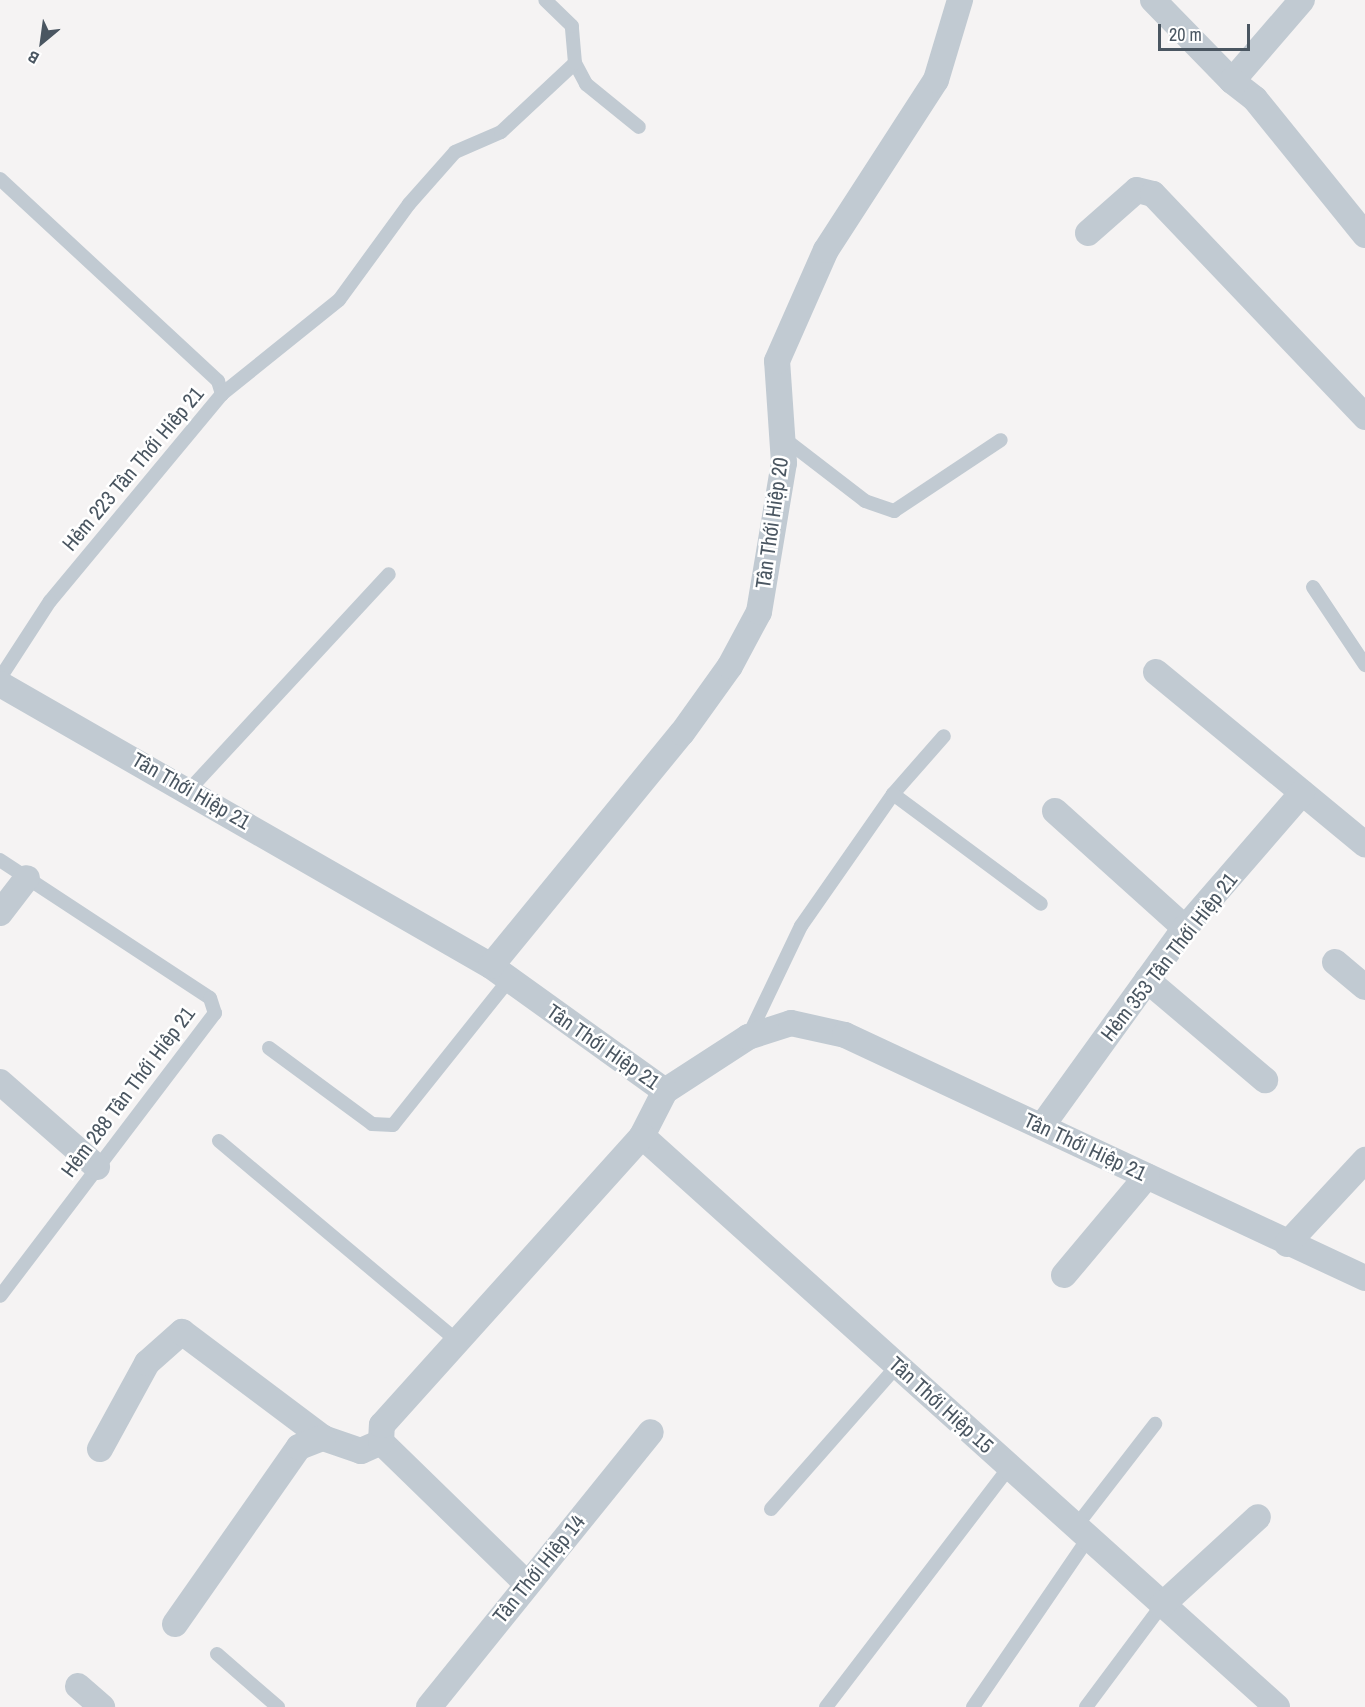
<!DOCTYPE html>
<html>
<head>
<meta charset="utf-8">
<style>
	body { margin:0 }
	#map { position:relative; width:1365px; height:1707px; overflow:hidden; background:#f5f3f3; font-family:"Archivo Narrow",sans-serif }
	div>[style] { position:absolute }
	.service>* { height:14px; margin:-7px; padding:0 7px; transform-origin:7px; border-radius:7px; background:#c1cad2 }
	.minor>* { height:26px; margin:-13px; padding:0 13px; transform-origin:13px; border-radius:13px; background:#c1cad2 }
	span { translate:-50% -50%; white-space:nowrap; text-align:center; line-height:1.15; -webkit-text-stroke:5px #fff; paint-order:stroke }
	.street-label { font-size:21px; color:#4a5661 }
	.north { position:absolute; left:12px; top:12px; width:60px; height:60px; -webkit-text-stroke:4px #fff; paint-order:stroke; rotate:209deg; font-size:16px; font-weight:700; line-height:24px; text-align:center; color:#4a5661 }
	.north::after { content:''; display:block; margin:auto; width:21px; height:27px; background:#4a5661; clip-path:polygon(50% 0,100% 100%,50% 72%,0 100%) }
	.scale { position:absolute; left:1158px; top:24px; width:92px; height:27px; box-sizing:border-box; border:3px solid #4a5661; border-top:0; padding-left:8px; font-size:18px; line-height:21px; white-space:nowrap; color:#4a5661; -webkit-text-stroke:4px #fff; paint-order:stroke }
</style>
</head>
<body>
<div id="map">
	<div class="service">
		<i style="left:575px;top:63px;width:24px;rotate:62deg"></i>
		<i style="left:586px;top:84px;width:68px;rotate:39.1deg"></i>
		<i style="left:0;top:179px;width:297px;rotate:42.8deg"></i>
		<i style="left:218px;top:381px;width:14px;rotate:73deg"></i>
		<i style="left:222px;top:394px;width:269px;rotate:129.7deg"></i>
		<i style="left:50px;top:601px;width:92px;rotate:123deg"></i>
		<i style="left:222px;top:394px;width:150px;rotate:-38.8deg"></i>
		<i style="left:339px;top:300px;width:119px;rotate:-53.9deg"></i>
		<i style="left:409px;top:204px;width:69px;rotate:-48.5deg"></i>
		<i style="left:455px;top:152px;width:50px;rotate:-23.5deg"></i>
		<i style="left:501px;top:132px;width:101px;rotate:-43deg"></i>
		<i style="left:575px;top:63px;width:37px;rotate:-95deg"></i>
		<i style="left:572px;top:26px;width:37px;rotate:-136deg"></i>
		<i style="left:782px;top:437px;width:105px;rotate:37.6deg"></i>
		<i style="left:865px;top:501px;width:31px;rotate:19deg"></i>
		<i style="left:894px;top:511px;width:128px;rotate:-33.6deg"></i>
		<i style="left:1313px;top:587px;width:94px;rotate:56.3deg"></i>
		<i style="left:189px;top:790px;width:294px;rotate:-47.2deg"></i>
		<i style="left:893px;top:794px;width:77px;rotate:-48.7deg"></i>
		<i style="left:0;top:860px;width:251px;rotate:33.3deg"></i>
		<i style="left:210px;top:998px;width:16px;rotate:72deg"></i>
		<i style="left:215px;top:1013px;width:355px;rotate:127.2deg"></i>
		<i style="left:748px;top:1037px;width:123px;rotate:-64.5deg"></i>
		<i style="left:801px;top:926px;width:161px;rotate:-55.1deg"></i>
		<i style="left:893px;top:794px;width:184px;rotate:36.6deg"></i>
		<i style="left:269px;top:1048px;width:128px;rotate:36.4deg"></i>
		<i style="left:372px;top:1124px;width:21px;rotate:3deg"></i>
		<i style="left:393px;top:1125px;width:184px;rotate:-51.4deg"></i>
		<i style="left:219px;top:1141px;width:311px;rotate:40deg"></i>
		<i style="left:771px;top:1509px;width:191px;rotate:-48.6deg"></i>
		<i style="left:1077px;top:1525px;width:128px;rotate:-52.3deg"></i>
		<i style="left:217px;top:1654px;width:81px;rotate:41deg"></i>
		<i style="left:826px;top:1707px;width:303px;rotate:-52.6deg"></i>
		<i style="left:973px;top:1707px;width:206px;rotate:-55.7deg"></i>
		<i style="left:1086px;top:1707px;width:127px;rotate:-53.3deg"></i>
	</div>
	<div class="minor">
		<i style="left:1153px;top:0;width:113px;rotate:45.7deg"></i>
		<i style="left:1302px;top:0;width:107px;rotate:130.8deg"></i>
		<i style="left:1232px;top:81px;width:29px;rotate:38deg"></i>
		<i style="left:1255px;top:99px;width:175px;rotate:51deg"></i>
		<i style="left:1088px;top:233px;width:65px;rotate:-41.3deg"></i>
		<i style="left:1137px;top:190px;width:16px;rotate:14deg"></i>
		<i style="left:1153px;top:194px;width:308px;rotate:46.4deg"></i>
		<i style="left:1156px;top:672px;width:271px;rotate:39.5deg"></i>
		<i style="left:0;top:684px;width:566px;rotate:29.87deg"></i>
		<i style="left:491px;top:966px;width:214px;rotate:35.7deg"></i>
		<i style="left:665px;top:1091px;width:99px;rotate:-33deg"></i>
		<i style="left:748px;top:1037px;width:45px;rotate:-18deg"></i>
		<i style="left:791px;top:1023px;width:55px;rotate:12.5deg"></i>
		<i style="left:845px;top:1035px;width:574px;rotate:25.05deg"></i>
		<i style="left:1055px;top:811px;width:175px;rotate:42deg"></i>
		<i style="left:0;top:913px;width:44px;rotate:-52.4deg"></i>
		<i style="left:1335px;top:962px;width:39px;rotate:40deg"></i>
		<i style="left:491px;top:966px;width:301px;rotate:-50.7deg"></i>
		<i style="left:682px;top:733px;width:82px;rotate:-54.4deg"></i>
		<i style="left:730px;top:666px;width:61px;rotate:-61.8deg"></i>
		<i style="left:759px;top:612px;width:151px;rotate:-80.5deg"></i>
		<i style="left:784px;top:463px;width:102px;rotate:-93.9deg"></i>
		<i style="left:777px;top:361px;width:121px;rotate:-66.2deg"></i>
		<i style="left:826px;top:250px;width:202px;rotate:-57.1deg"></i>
		<i style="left:936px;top:80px;width:84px;rotate:-73.3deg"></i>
		<i style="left:1147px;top:980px;width:155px;rotate:40.3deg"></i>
		<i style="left:0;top:1082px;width:129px;rotate:41.2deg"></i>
		<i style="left:665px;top:1091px;width:51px;rotate:117.1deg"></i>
		<i style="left:642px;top:1136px;width:854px;rotate:41.96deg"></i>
		<i style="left:1042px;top:1126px;width:244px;rotate:-54.2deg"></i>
		<i style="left:1185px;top:928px;width:179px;rotate:-49.1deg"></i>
		<i style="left:1287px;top:1244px;width:115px;rotate:-47.1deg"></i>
		<i style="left:1064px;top:1275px;width:129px;rotate:-50deg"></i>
		<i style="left:100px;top:1449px;width:98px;rotate:-61.3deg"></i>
		<i style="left:147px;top:1363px;width:47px;rotate:-41.5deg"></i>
		<i style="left:182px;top:1332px;width:176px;rotate:36.9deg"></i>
		<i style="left:323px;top:1438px;width:40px;rotate:18.9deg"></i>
		<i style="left:361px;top:1451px;width:22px;rotate:-24deg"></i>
		<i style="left:526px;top:1583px;width:202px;rotate:-135.8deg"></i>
		<i style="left:381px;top:1442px;width:17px;rotate:-87deg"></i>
		<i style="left:382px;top:1425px;width:389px;rotate:-48deg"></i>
		<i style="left:1162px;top:1605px;width:130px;rotate:-42.5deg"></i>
		<i style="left:175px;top:1624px;width:216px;rotate:-55deg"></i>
		<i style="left:299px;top:1447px;width:26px;rotate:-21deg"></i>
		<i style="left:78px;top:1686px;width:32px;rotate:41deg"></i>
		<i style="left:429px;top:1707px;width:353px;rotate:-51.1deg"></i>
	</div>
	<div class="street-label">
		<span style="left:133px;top:469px;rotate:-50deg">Hẻm 223 Tân Thới Hiêp 21</span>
		<span style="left:772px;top:523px;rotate:-82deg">Tân Thới Hiệp 20</span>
		<span style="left:191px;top:791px;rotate:30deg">Tân Thới Hiệp 21</span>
		<span style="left:1169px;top:957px;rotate:-52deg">Hẻm 353 Tân Thới Hiệp 21</span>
		<span style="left:603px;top:1047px;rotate:35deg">Tân Thới Hiệp 21</span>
		<span style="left:128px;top:1092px;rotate:-53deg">Hẻm 288 Tân Thới Hiêp 21</span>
		<span style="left:1085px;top:1147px;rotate:25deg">Tân Thới Hiệp 21</span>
		<span style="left:941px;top:1405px;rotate:42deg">Tân Thới Hiệp 15</span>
		<span style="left:539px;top:1569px;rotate:-51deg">Tân Thới Hiệp 14</span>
	</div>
	<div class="north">B</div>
	<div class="scale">20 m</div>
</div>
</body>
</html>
